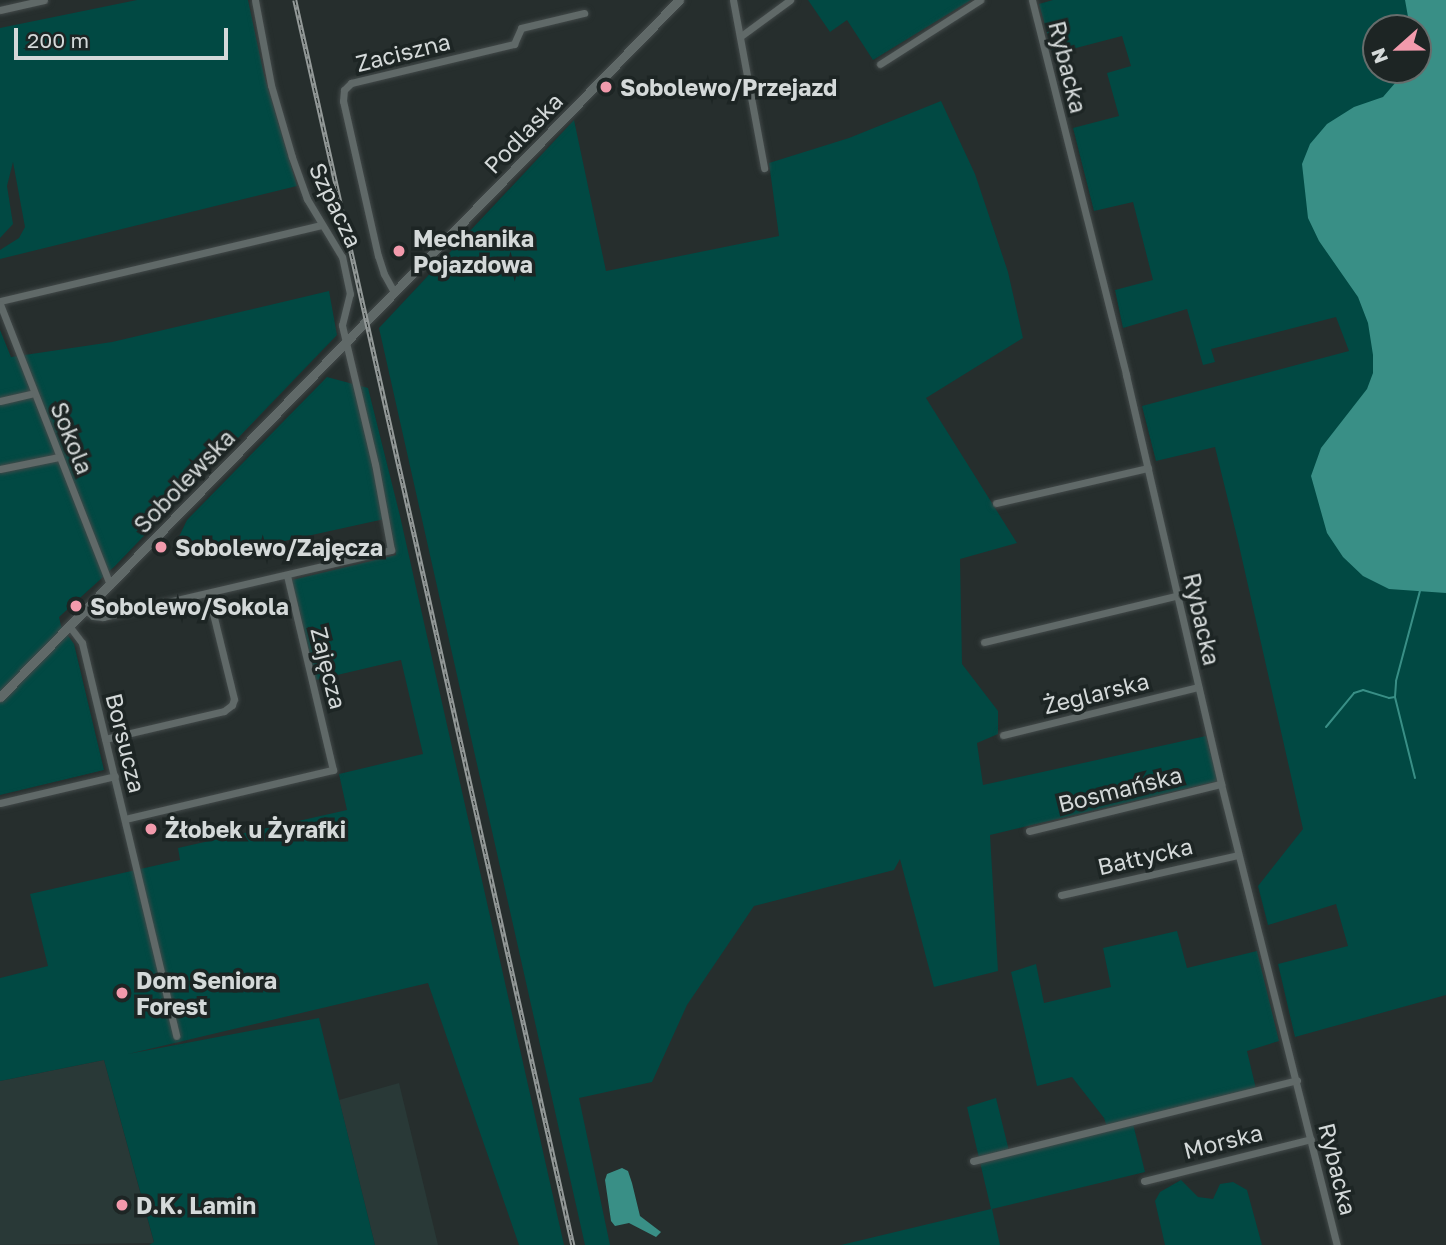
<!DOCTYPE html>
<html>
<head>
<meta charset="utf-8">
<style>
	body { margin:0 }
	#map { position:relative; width:1446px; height:1245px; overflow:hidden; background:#262e2d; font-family:"Golos Text",sans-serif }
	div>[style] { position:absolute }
	.built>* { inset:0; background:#293937 }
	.green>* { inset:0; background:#014943 }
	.water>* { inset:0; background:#398f86 }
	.stream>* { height:2px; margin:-1px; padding:0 1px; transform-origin:1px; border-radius:1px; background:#398f86 }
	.roads { filter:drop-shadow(0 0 2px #424949) drop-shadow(0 0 2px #424949) }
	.minor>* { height:7px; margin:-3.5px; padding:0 3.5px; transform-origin:3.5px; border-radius:3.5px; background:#606968 }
	.tertiary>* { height:9px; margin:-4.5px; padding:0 4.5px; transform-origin:4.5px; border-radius:4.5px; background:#606968 }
	.rail>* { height:4.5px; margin-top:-2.25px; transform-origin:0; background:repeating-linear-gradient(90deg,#1d2524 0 5px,#949a99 0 10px); box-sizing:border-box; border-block:2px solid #949a99 }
	.dots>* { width:19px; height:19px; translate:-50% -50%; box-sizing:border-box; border:4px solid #1d2524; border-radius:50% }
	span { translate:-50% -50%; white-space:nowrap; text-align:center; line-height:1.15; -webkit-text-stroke:7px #1d2524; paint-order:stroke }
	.street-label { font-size:23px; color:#d4d9d9 }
	.poi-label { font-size:23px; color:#d4d9d9; font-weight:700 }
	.left { translate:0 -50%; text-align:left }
	.north { position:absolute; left:1362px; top:14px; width:70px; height:70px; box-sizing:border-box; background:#1d2524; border:2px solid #666d6c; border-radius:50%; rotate:249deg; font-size:19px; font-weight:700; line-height:28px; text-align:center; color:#d4d9d9 }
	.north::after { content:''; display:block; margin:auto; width:24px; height:32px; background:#f29aac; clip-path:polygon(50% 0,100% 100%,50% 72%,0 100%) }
	.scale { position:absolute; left:14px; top:28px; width:214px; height:32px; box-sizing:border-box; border:4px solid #d4d9d9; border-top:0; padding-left:9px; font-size:21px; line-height:24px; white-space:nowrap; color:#d4d9d9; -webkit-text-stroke:5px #1d2524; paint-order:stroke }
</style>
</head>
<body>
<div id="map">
	<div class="built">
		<i style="clip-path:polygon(104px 1060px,154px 1243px,0 1245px,0 1081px)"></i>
		<i style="clip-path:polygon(399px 1083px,438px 1245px,375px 1245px,339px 1100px)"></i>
	</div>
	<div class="green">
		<i style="clip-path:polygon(137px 0,248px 0,264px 75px,297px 186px,0 259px,0 250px,19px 238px,25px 227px,13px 162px,7px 186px,13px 224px,0 238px,0 28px)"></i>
		<i style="clip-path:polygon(808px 0,971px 0,873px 60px,847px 20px,830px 32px)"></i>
		<i style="clip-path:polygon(evenodd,1053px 0,1438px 0,1446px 569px,1446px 995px,1295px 1037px,1278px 964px,1348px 946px,1336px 904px,1268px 925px,1258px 886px,1303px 829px,1238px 541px,1215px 447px,1156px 461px,1142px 406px,1349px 351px,1336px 317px,1211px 349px,1215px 362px,1203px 365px,1187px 309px,1123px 328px,1115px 290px,1153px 280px,1133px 202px,1094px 211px,1073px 128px,1119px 116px,1107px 73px,1131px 66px,1122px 36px,1053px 54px,1039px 4px,1053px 0,1376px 28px,1418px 28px,1418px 70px,1376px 70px,1376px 28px)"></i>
		<i style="clip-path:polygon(941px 101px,975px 174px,1008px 272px,1023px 338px,926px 398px,1017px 543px,960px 559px,962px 664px,998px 711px,998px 734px,977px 743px,983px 785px,1206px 736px,1218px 781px,990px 835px,998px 971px,934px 987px,900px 859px,894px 870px,754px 906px,687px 1005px,652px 1082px,579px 1098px,610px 1245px,585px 1245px,379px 328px,574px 120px,606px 271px,779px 236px,769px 163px,849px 138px)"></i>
		<i style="clip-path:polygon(329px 291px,337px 335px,115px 566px,59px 617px,61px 626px,74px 644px,104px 770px,0 795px,0 330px,11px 357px,112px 342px)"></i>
		<i style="clip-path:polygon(327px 377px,368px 388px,400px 516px,564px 1245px,519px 1245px,428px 983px,128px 1054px,319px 1018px,375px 1245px,149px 1245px,154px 1242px,104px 1060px,0 1081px,0 978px,48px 966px,30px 894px,180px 860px,178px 848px,347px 810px,339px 774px,423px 754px,401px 660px,316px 680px,292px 580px,396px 555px,389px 518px,217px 556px,177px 541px,187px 520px)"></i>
		<i style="clip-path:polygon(1177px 931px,1187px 968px,1257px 951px,1279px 1041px,1247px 1051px,1257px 1093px,1133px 1124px,1145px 1172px,992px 1209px,1000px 1245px,841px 1245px,991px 1209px,967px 1107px,996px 1098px,1010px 1155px,1108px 1130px,1104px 1118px,1072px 1077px,1037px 1086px,1011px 972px,1036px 964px,1044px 1003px,1111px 987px,1103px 948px)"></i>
		<i style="clip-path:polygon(1181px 1180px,1198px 1197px,1213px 1199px,1220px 1184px,1233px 1182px,1247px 1190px,1262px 1245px,1165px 1245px,1155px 1201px,1160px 1192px)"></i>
	</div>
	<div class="water">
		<i style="clip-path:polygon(1405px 0,1446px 0,1446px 593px,1389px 589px,1363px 576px,1343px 557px,1327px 533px,1311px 476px,1321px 448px,1367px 389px,1373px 373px,1373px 355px,1368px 323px,1358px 297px,1319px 241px,1308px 218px,1302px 164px,1310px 144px,1327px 124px,1354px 107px,1383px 97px,1396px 82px,1401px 70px,1418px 70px,1418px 28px,1410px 28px)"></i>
		<i style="clip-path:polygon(622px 1168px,628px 1171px,632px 1183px,640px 1216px,661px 1232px,656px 1237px,629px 1223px,615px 1226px,611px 1221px,605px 1180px,607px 1174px)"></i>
	</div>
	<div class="stream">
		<i style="left:1326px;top:727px;width:44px;rotate:-50.5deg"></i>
		<i style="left:1354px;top:693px;width:9px;rotate:-18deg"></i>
		<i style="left:1363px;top:690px;width:27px;rotate:17deg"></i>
		<i style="left:1389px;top:698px;width:6px;rotate:-9deg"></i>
		<i style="left:1415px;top:778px;width:83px;rotate:-103.9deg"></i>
		<i style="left:1395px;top:697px;width:16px;rotate:-86deg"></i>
		<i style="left:1396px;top:681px;width:93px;rotate:-75.1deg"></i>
	</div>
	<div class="roads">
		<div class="minor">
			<i style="left:733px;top:0;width:171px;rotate:79.5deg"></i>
			<i style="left:1032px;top:0;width:387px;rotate:75.9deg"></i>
			<i style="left:1126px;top:375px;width:420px;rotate:76.9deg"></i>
			<i style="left:1221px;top:784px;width:475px;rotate:75.9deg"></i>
			<i style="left:0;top:10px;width:45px;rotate:-12.8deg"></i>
			<i style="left:741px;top:36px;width:61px;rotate:-36.3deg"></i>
			<i style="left:880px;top:64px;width:119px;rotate:-32.6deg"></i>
			<i style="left:394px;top:292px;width:21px;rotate:-119deg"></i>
			<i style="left:384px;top:274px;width:19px;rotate:-108deg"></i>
			<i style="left:378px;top:256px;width:159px;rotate:-102.7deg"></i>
			<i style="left:343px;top:101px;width:11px;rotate:-85deg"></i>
			<i style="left:344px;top:90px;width:10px;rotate:-45deg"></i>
			<i style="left:351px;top:83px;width:168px;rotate:-13.5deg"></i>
			<i style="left:514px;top:44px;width:17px;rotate:-66deg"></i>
			<i style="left:521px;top:28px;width:65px;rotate:-13.4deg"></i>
			<i style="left:0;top:301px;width:330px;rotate:-13.3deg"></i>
			<i style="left:0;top:304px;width:302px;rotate:68.6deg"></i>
			<i style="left:0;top:401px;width:35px;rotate:-13deg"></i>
			<i style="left:0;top:469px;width:60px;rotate:-11.5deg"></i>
			<i style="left:996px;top:503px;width:156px;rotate:-13deg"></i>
			<i style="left:86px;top:610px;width:9px;rotate:41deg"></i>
			<i style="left:93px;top:616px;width:10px;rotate:6deg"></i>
			<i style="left:103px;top:617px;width:296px;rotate:-13.1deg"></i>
			<i style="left:391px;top:550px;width:87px;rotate:-100.5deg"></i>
			<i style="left:375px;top:464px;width:143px;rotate:-103.4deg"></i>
			<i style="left:342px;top:325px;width:32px;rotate:-76deg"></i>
			<i style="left:350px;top:294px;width:38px;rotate:-102deg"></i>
			<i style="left:342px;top:257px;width:68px;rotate:-121.1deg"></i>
			<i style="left:307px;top:199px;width:45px;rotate:-109.7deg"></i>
			<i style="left:292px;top:157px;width:75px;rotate:-106.3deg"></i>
			<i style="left:271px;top:85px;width:86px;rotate:-100.7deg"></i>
			<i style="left:70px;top:627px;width:20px;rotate:53deg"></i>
			<i style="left:82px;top:643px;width:404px;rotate:76.5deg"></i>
			<i style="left:984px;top:642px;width:197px;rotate:-13.5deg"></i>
			<i style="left:1003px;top:735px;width:201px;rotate:-13.8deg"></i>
			<i style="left:105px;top:739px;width:122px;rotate:-13.2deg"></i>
			<i style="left:224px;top:711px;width:10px;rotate:-37deg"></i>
			<i style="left:232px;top:705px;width:6px;rotate:-72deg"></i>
			<i style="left:234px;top:699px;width:109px;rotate:-103.8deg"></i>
			<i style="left:0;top:803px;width:118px;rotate:-13.2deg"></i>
			<i style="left:125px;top:819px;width:214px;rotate:-13.3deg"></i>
			<i style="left:333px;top:770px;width:200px;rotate:-103.3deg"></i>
			<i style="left:1029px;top:831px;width:198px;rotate:-13.8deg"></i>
			<i style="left:1061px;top:895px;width:181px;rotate:-12.7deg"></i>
			<i style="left:973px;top:1161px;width:334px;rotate:-14deg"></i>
			<i style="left:1144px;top:1181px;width:172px;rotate:-14.1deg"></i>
		</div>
		<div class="tertiary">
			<i style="left:0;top:697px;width:973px;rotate:-45.75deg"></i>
		</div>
	</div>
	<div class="rail">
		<i style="left:295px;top:0;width:1276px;rotate:77.41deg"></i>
	</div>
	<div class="dots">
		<i style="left:606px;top:87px;background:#f29aac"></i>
		<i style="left:399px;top:251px;background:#f29aac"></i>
		<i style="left:161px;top:547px;background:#f29aac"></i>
		<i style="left:76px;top:606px;background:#f29aac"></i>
		<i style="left:151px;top:829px;background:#f29aac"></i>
		<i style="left:122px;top:993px;background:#f29aac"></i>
		<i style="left:122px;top:1205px;background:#f29aac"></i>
	</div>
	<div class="street-label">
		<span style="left:403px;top:52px;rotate:-14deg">Zaciszna</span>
		<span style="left:1068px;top:67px;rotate:76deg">Rybacka</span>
		<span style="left:523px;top:133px;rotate:-46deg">Podlaska</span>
		<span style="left:336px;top:205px;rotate:64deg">Szpacza</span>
		<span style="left:72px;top:438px;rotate:68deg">Sokola</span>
		<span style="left:184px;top:481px;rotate:-46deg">Sobolewska</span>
		<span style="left:1202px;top:619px;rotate:77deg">Rybacka</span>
		<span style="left:329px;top:668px;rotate:76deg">Zajęcza</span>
		<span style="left:1096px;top:693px;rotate:-14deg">Żeglarska</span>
		<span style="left:126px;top:743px;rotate:76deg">Borsucza</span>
		<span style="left:1120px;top:789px;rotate:-14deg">Bosmańska</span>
		<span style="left:1145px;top:856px;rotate:-13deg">Bałtycka</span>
		<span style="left:1223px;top:1141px;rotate:-14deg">Morska</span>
		<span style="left:1338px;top:1169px;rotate:76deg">Rybacka</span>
	</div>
	<div class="poi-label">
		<span class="left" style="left:620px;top:87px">Sobolewo/Przejazd</span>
		<span class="left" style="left:413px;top:251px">Mechanika<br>Pojazdowa</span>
		<span class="left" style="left:175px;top:547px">Sobolewo/Zajęcza</span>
		<span class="left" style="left:90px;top:606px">Sobolewo/Sokola</span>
		<span class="left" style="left:165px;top:829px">Żłobek u Żyrafki</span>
		<span class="left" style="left:136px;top:993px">Dom Seniora<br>Forest</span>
		<span class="left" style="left:136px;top:1205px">D.K. Lamin</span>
	</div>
	<div class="north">N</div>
	<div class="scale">200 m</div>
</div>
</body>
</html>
